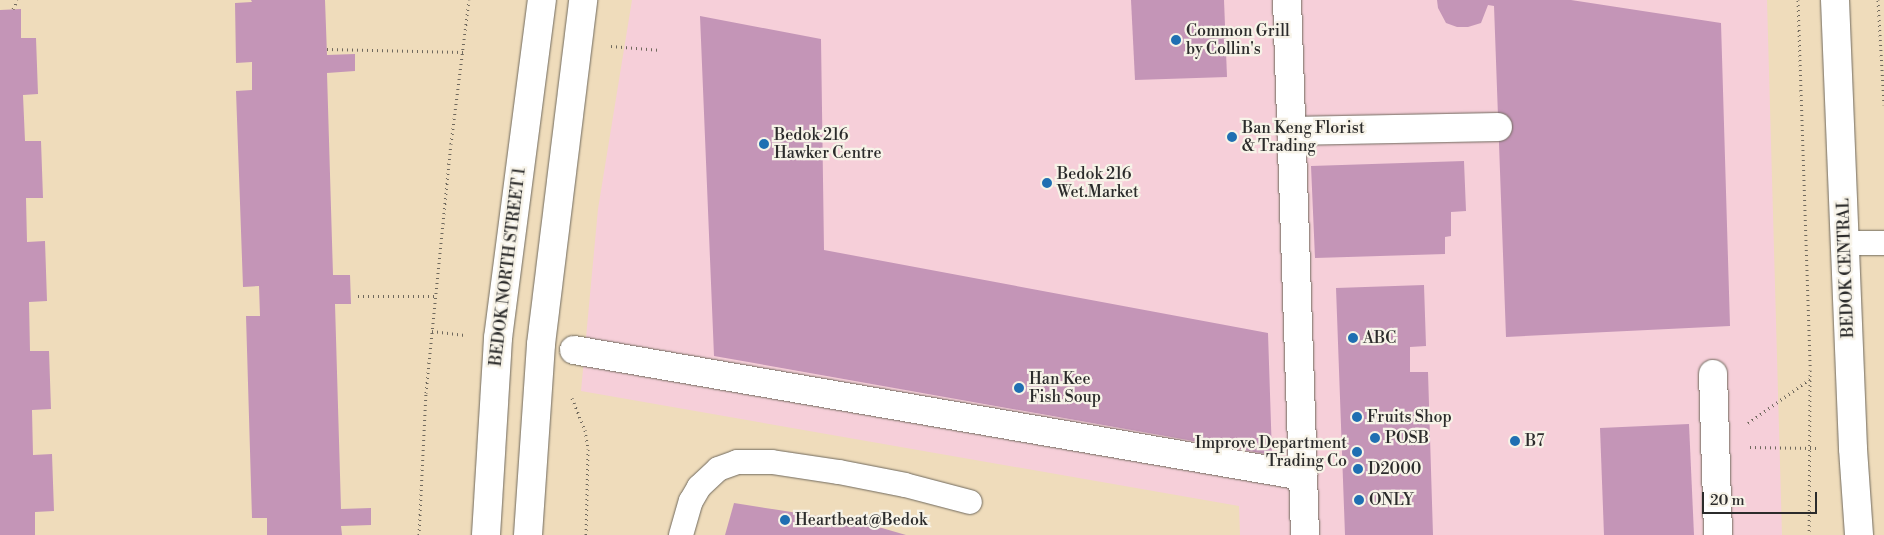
<!DOCTYPE html>
<html>
<head>
<meta charset="utf-8">
<style>
	body { margin:0 }
	#map { position:relative; width:1884px; height:535px; overflow:hidden; background:#efdcbb; font-family:"Libre Bodoni",serif }
	div>[style] { position:absolute }
	.built>* { inset:0; background:#f6cfd9 }
	.building>* { inset:0; background:#c495b7 }
	.path>* { height:3px; margin-top:-1.5px; transform-origin:0; background:repeating-linear-gradient(90deg,#70695d 0 1px,transparent 0 5px) }
	.roads { filter:drop-shadow(0 0 1px #70695d) drop-shadow(0 0 1px #70695d) }
	.service>* { height:24px; margin:-12px; padding:0 12px; transform-origin:12px; border-radius:12px; background:#fff }
	.pedestrian>* { height:28px; margin:-14px; padding:0 14px; transform-origin:14px; border-radius:14px; background:#fff }
	.minor>* { height:28px; margin:-14px; padding:0 14px; transform-origin:14px; border-radius:14px; background:#fff }
	.tertiary>* { height:28px; margin:-14px; padding:0 14px; transform-origin:14px; border-radius:14px; background:#fff }
	.dots>* { width:14px; height:14px; translate:-50% -50%; box-sizing:border-box; border:2px solid #f7f3e8; border-radius:50% }
	span { translate:-50% -50%; white-space:nowrap; text-align:center; line-height:1.15; -webkit-text-stroke:4.5px #f7f3e8; paint-order:stroke }
	.poi-label { font-size:16px; color:#2b2b2b }
	.left { translate:0 -50%; text-align:left }
	.right { translate:-100% -50%; text-align:right }
	.street-label { font-size:16px; color:#2b2b2b }
	.scale { position:absolute; left:1702px; top:492px; width:115px; height:22px; box-sizing:border-box; border:2px solid #2b2b2b; border-top:0; padding-left:6px; font-size:15px; line-height:18px; white-space:nowrap; color:#2b2b2b; -webkit-text-stroke:4px #f7f3e8; paint-order:stroke }
</style>
</head>
<body>
<div id="map">
	<div class="built">
		<i style="clip-path:polygon(632px 0,1767px 0,1782px 535px,1240px 535px,1239px 506px,581px 391px,598px 209px)"></i>
	</div>
	<div class="building">
		<i style="clip-path:polygon(251px 0,325px 0,327px 55px,355px 54px,355px 71px,327px 73px,333px 275px,350px 275px,351px 304px,335px 304px,341px 509px,371px 508px,371px 525px,341px 526px,342px 535px,267px 535px,267px 518px,252px 518px,246px 316px,260px 316px,259px 286px,243px 287px,236px 91px,252px 90px,252px 62px,236px 63px,235px 3px,252px 2px)"></i>
		<i style="clip-path:polygon(1131px 0,1224px 0,1227px 77px,1135px 80px)"></i>
		<i style="clip-path:polygon(1437px 0,1571px 0,1721px 23px,1730px 326px,1506px 337px,1494px 6px,1488px 5px,1481px 23px,1468px 27px,1457px 27px,1446px 23px,1438px 8px)"></i>
		<i style="clip-path:polygon(21px 9px,21px 38px,36px 38px,38px 94px,23px 95px,25px 141px,41px 141px,43px 198px,26px 198px,27px 242px,45px 241px,47px 301px,29px 302px,30px 351px,49px 351px,51px 409px,32px 410px,33px 455px,52px 454px,54px 511px,35px 512px,35px 535px,0 535px,0 10px)"></i>
		<i style="clip-path:polygon(700px 16px,821px 39px,824px 250px,1268px 333px,1272px 455px,714px 356px)"></i>
		<i style="clip-path:polygon(1464px 161px,1466px 211px,1451px 212px,1451px 236px,1445px 237px,1445px 254px,1315px 258px,1311px 166px)"></i>
		<i style="clip-path:polygon(1424px 285px,1426px 346px,1410px 347px,1410px 372px,1428px 372px,1433px 535px,1345px 535px,1336px 288px)"></i>
		<i style="clip-path:polygon(1689px 424px,1694px 535px,1604px 535px,1600px 428px)"></i>
		<i style="clip-path:polygon(734px 503px,868px 524px,906px 535px,725px 535px)"></i>
	</div>
	<div class="path">
		<i style="left:1798px;top:0;width:370px;rotate:88.1deg"></i>
		<i style="left:1810px;top:370px;width:165px;rotate:90.3deg"></i>
		<i style="left:1878px;top:0;width:105px;rotate:86.7deg"></i>
		<i style="left:13px;top:9px;width:10px;rotate:-66deg"></i>
		<i style="left:611px;top:46px;width:50px;rotate:4.6deg"></i>
		<i style="left:327px;top:49px;width:136px;rotate:1.3deg"></i>
		<i style="left:358px;top:296px;width:78px"></i>
		<i style="left:432px;top:331px;width:33px;rotate:7deg"></i>
		<i style="left:572px;top:398px;width:35px;rotate:68deg"></i>
		<i style="left:585px;top:430px;width:19px;rotate:81deg"></i>
		<i style="left:588px;top:449px;width:86px;rotate:91.3deg"></i>
		<i style="left:1748px;top:423px;width:76px;rotate:-35.4deg"></i>
		<i style="left:1750px;top:447px;width:68px;rotate:0.8deg"></i>
		<i style="left:419px;top:535px;width:142px;rotate:-87.2deg"></i>
		<i style="left:426px;top:393px;width:250px;rotate:-84.3deg"></i>
		<i style="left:451px;top:144px;width:145px;rotate:-82.9deg"></i>
	</div>
	<div class="roads">
		<div class="service">
			<i style="left:1845px;top:243px;width:39px"></i>
			<i style="left:681px;top:535px;width:35px;rotate:-74deg"></i>
			<i style="left:691px;top:501px;width:16px;rotate:-60deg"></i>
			<i style="left:699px;top:487px;width:26px;rotate:-43deg"></i>
			<i style="left:718px;top:469px;width:20px;rotate:-20deg"></i>
			<i style="left:737px;top:462px;width:35px"></i>
			<i style="left:772px;top:462px;width:68px;rotate:8.5deg"></i>
			<i style="left:839px;top:472px;width:67px;rotate:11.1deg"></i>
			<i style="left:905px;top:485px;width:67px;rotate:14.7deg"></i>
		</div>
		<div class="pedestrian">
			<i style="left:1287px;top:0;width:535px;rotate:88.07deg"></i>
			<i style="left:1291px;top:131px;width:207px;rotate:-1.1deg"></i>
			<i style="left:574px;top:350px;width:740px;rotate:9.81deg"></i>
			<i style="left:1713px;top:374px;width:161px;rotate:88.2deg"></i>
		</div>
		<div class="minor">
			<i style="left:1835px;top:0;width:449px;rotate:87.7deg"></i>
			<i style="left:1853px;top:449px;width:86px;rotate:86deg"></i>
		</div>
		<div class="tertiary">
			<i style="left:486px;top:535px;width:197px;rotate:-86.5deg"></i>
			<i style="left:498px;top:338px;width:341px;rotate:-82.6deg"></i>
			<i style="left:528px;top:535px;width:191px;rotate:-86.1deg"></i>
			<i style="left:541px;top:344px;width:347px;rotate:-83deg"></i>
		</div>
	</div>
	<div class="dots">
		<i style="left:1176px;top:40px;background:#1f6fb2"></i>
		<i style="left:1232px;top:137px;background:#1f6fb2"></i>
		<i style="left:764px;top:144px;background:#1f6fb2"></i>
		<i style="left:1047px;top:183px;background:#1f6fb2"></i>
		<i style="left:1353px;top:338px;background:#1f6fb2"></i>
		<i style="left:1019px;top:388px;background:#1f6fb2"></i>
		<i style="left:1357px;top:417px;background:#1f6fb2"></i>
		<i style="left:1375px;top:438px;background:#1f6fb2"></i>
		<i style="left:1515px;top:441px;background:#1f6fb2"></i>
		<i style="left:1357px;top:452px;background:#1f6fb2"></i>
		<i style="left:1358px;top:469px;background:#1f6fb2"></i>
		<i style="left:1359px;top:500px;background:#1f6fb2"></i>
		<i style="left:785px;top:520px;background:#1f6fb2"></i>
	</div>
	<div class="poi-label">
		<span class="left" style="left:1186px;top:40px">Common Grill<br>by Collin's</span>
		<span class="left" style="left:1242px;top:137px">Ban Keng Florist<br>&amp; Trading</span>
		<span class="left" style="left:774px;top:144px">Bedok 216<br>Hawker Centre</span>
		<span class="left" style="left:1057px;top:183px">Bedok 216<br>Wet.Market</span>
		<span class="left" style="left:1363px;top:338px">ABC</span>
		<span class="left" style="left:1029px;top:388px">Han Kee<br>Fish Soup</span>
		<span class="left" style="left:1367px;top:417px">Fruits Shop</span>
		<span class="left" style="left:1385px;top:438px">POSB</span>
		<span class="left" style="left:1525px;top:441px">B7</span>
		<span class="right" style="left:1347px;top:452px">Improve Department<br>Trading Co</span>
		<span class="left" style="left:1368px;top:469px">D2000</span>
		<span class="left" style="left:1369px;top:500px">ONLY</span>
		<span class="left" style="left:795px;top:520px">Heartbeat@Bedok</span>
	</div>
	<div class="street-label">
		<span style="left:508px;top:267px;rotate:-83deg">BEDOK NORTH STREET 1</span>
		<span style="left:1846px;top:268px;rotate:-92deg">BEDOK CENTRAL</span>
	</div>
	<div class="scale">20 m</div>
</div>
</body>
</html>
